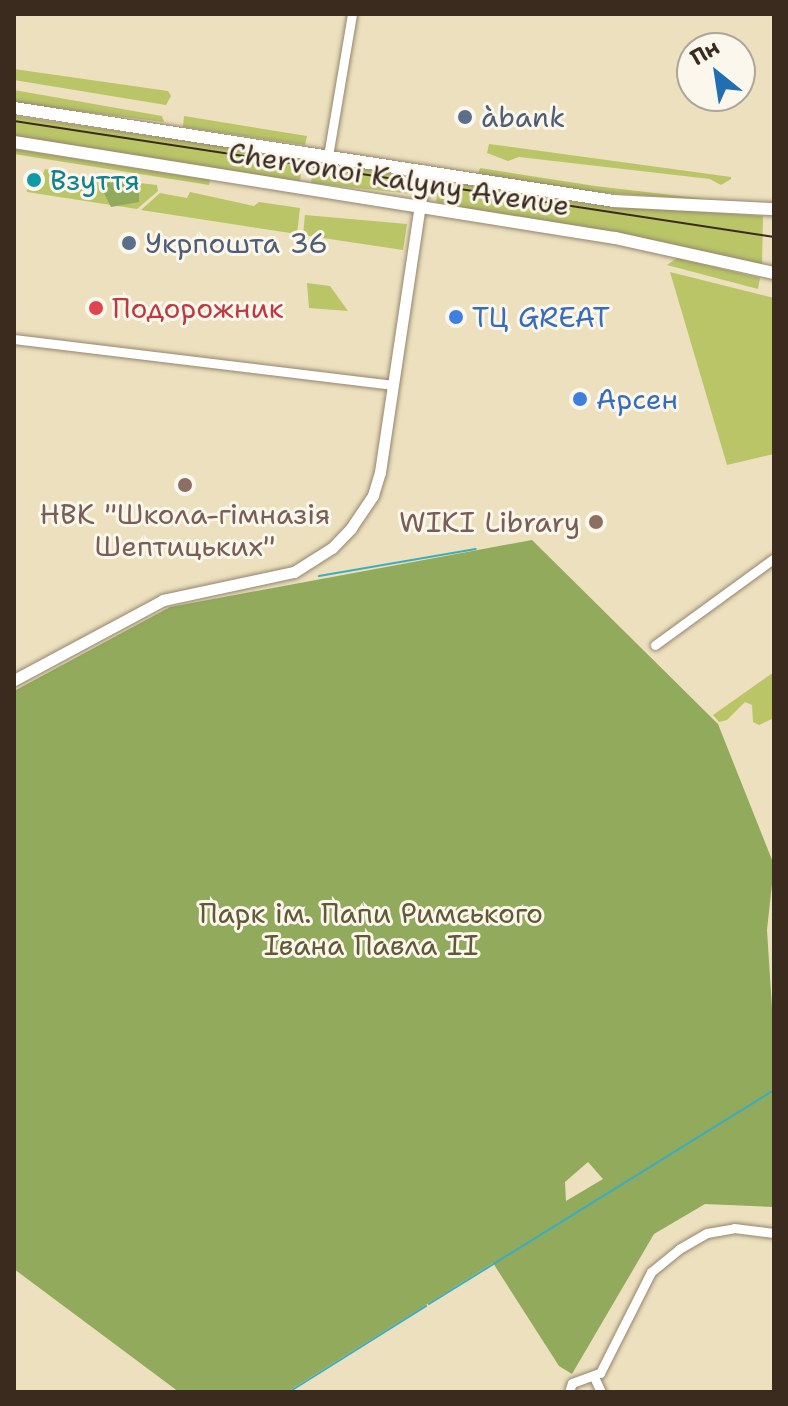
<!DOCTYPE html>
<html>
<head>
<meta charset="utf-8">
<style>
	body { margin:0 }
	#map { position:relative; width:788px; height:1406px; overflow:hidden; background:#ece0be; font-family:"Shantell Sans",sans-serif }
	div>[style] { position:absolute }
	.green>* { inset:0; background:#b9c567 }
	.forest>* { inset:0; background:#92aa5c }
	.stream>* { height:2px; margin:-1px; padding:0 1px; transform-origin:1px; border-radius:1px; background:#3facbd }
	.roads { filter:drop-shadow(0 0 2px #94856e) drop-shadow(0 0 2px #94856e) }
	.minor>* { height:9px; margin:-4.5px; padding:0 4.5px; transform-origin:4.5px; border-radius:4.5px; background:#fff }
	.tertiary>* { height:11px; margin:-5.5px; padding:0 5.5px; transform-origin:5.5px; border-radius:5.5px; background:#fff }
	.secondary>* { height:12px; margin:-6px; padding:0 6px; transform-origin:6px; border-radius:6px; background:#fff }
	.tram>* { height:2px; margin:-1px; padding:0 1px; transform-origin:1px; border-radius:1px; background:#3b2a1e }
	.dots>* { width:22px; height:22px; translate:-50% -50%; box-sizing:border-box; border:4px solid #fbf7ec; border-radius:50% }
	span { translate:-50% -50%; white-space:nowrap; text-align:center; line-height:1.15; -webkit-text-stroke:6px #fbf7ec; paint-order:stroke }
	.service-label { font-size:28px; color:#4e5e75 }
	.left { translate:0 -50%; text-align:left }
	.street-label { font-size:28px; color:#3b2a1e }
	.culture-label { font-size:28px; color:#0d838f }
	.health-label { font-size:28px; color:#be3a42 }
	.shop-label { font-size:28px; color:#366cbe }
	.education-label { font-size:28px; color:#785e54 }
	.right { translate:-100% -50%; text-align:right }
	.park-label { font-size:28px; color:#615834 }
	.frame { position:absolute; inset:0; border:16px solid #3b2a1e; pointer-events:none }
	.north { position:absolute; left:676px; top:32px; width:80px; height:80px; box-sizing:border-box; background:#fbf7ec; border:2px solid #aea59a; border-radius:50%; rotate:330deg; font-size:22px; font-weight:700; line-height:32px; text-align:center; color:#3b2a1e }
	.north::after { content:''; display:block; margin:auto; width:28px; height:36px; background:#1f6fb2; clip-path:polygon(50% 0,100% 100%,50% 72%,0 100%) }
</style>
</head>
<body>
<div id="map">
	<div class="green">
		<i style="clip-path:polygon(14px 69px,168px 91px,171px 96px,166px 105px,14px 80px)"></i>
		<i style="clip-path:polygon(14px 90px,162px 116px,164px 122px,14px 103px)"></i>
		<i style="clip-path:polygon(14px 116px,303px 158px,300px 182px,14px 137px)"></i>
		<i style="clip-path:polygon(184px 116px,307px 136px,305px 145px,183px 127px)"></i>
		<i style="clip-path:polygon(489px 144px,731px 177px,731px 179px,721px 185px,710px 179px,519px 157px,508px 161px,487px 153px)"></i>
		<i style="clip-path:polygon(14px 149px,210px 180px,209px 185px,14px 154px)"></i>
		<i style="clip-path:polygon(315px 160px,411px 177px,412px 194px,311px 183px)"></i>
		<i style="clip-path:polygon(480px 168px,595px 186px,723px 201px,594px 192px,478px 174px)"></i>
		<i style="clip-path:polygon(45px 169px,111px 185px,113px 180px,157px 185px,158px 191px,137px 209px,27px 192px,28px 183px,39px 184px)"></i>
		<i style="clip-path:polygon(439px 180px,588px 204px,763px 216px,762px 265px,436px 202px)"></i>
		<i style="clip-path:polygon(190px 192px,254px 206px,259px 202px,300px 208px,297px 234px,141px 210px,160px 193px,187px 198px)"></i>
		<i style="clip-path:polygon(305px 215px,407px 224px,403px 250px,303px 235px)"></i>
		<i style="clip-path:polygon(677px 258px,760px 278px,758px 289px,667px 265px)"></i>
		<i style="clip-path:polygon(670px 272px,774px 298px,774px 454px,727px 465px)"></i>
		<i style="clip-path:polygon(307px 283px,330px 286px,348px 311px,309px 308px)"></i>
		<i style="clip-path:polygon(774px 672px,774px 718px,759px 725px,753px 722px,752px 705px,745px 702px,727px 720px,719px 722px,713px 715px)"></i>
	</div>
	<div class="forest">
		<i style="clip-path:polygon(108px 182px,139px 186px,139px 202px,111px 207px,101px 187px)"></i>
		<i style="clip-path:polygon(evenodd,532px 540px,718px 724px,774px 865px,767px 930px,774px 1039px,774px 1207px,705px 1204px,654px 1234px,572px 1374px,559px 1366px,493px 1263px,287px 1392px,179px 1392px,14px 1269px,14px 691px,170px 607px,532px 540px,588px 1162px,603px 1179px,566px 1201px,565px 1182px,588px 1162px)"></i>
	</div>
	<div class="stream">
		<i style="left:319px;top:576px;width:159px;rotate:-9.8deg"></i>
		<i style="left:429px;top:1304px;width:406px;rotate:-31.8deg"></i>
		<i style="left:289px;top:1392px;width:162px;rotate:-32.1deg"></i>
	</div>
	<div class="roads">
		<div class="minor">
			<i style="left:328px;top:156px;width:144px;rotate:-80.4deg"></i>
			<i style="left:14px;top:339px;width:382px;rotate:6.9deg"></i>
			<i style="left:655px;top:645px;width:146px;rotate:-36.1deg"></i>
			<i style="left:594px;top:1377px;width:17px;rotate:65deg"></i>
			<i style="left:569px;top:1392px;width:9px;rotate:-72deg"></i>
			<i style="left:572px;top:1383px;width:30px;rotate:-20deg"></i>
			<i style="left:600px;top:1373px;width:113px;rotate:-63.2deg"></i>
			<i style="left:651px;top:1272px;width:36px;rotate:-39deg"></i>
			<i style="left:679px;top:1249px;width:32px;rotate:-30deg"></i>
			<i style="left:707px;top:1233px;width:27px;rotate:-10deg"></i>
			<i style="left:734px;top:1228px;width:40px;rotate:7.1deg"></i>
		</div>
		<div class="tertiary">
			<i style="left:14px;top:680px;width:169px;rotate:-28.2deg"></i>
			<i style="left:163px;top:600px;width:134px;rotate:-12.1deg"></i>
			<i style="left:294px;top:572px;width:45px;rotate:-32.3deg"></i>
			<i style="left:332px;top:548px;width:28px;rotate:-46deg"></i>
			<i style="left:351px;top:528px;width:40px;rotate:-56deg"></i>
			<i style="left:373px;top:495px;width:24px;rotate:-73deg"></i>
			<i style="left:380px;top:472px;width:270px;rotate:-81.5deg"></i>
		</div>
		<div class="secondary">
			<i style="left:14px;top:108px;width:607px;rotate:8.81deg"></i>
			<i style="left:614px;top:201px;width:160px;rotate:2.9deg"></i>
			<i style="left:14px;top:142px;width:609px;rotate:9.08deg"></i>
			<i style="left:615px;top:238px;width:163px;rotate:12.4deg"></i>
			<i style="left:420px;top:205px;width:34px;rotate:-82deg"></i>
		</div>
	</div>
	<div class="tram">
		<i style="left:14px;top:121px;width:769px;rotate:8.68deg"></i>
	</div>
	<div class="dots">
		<i style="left:465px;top:117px;background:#5c6f8a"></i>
		<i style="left:34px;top:180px;background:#0f9aa8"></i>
		<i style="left:129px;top:243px;background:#5c6f8a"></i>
		<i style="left:96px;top:308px;background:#e0444e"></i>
		<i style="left:456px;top:317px;background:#3f7fe0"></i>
		<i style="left:580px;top:399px;background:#3f7fe0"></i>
		<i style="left:185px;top:485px;background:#8d6e63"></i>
		<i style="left:596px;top:522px;background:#8d6e63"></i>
	</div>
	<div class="service-label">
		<span class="left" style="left:481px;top:117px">àbank</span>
		<span class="left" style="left:145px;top:243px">Укрпошта 36</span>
	</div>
	<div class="street-label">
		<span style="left:399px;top:179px;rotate:9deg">Chervonoi Kalyny Avenue</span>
	</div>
	<div class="culture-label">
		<span class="left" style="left:50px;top:180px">Взуття</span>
	</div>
	<div class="health-label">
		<span class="left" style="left:112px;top:308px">Подорожник</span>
	</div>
	<div class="shop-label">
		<span class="left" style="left:472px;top:317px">ТЦ GREAT</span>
		<span class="left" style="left:596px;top:399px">Арсен</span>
	</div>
	<div class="education-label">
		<span style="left:185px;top:530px">НВК "Школа-гімназія<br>Шептицьких"</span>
		<span class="right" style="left:580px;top:522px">WIKI Library</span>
	</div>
	<div class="park-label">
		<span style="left:371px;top:929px">Парк ім. Папи Римського<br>Івана Павла ІІ</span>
	</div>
	<div class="frame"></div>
	<div class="north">Пн</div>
</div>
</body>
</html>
